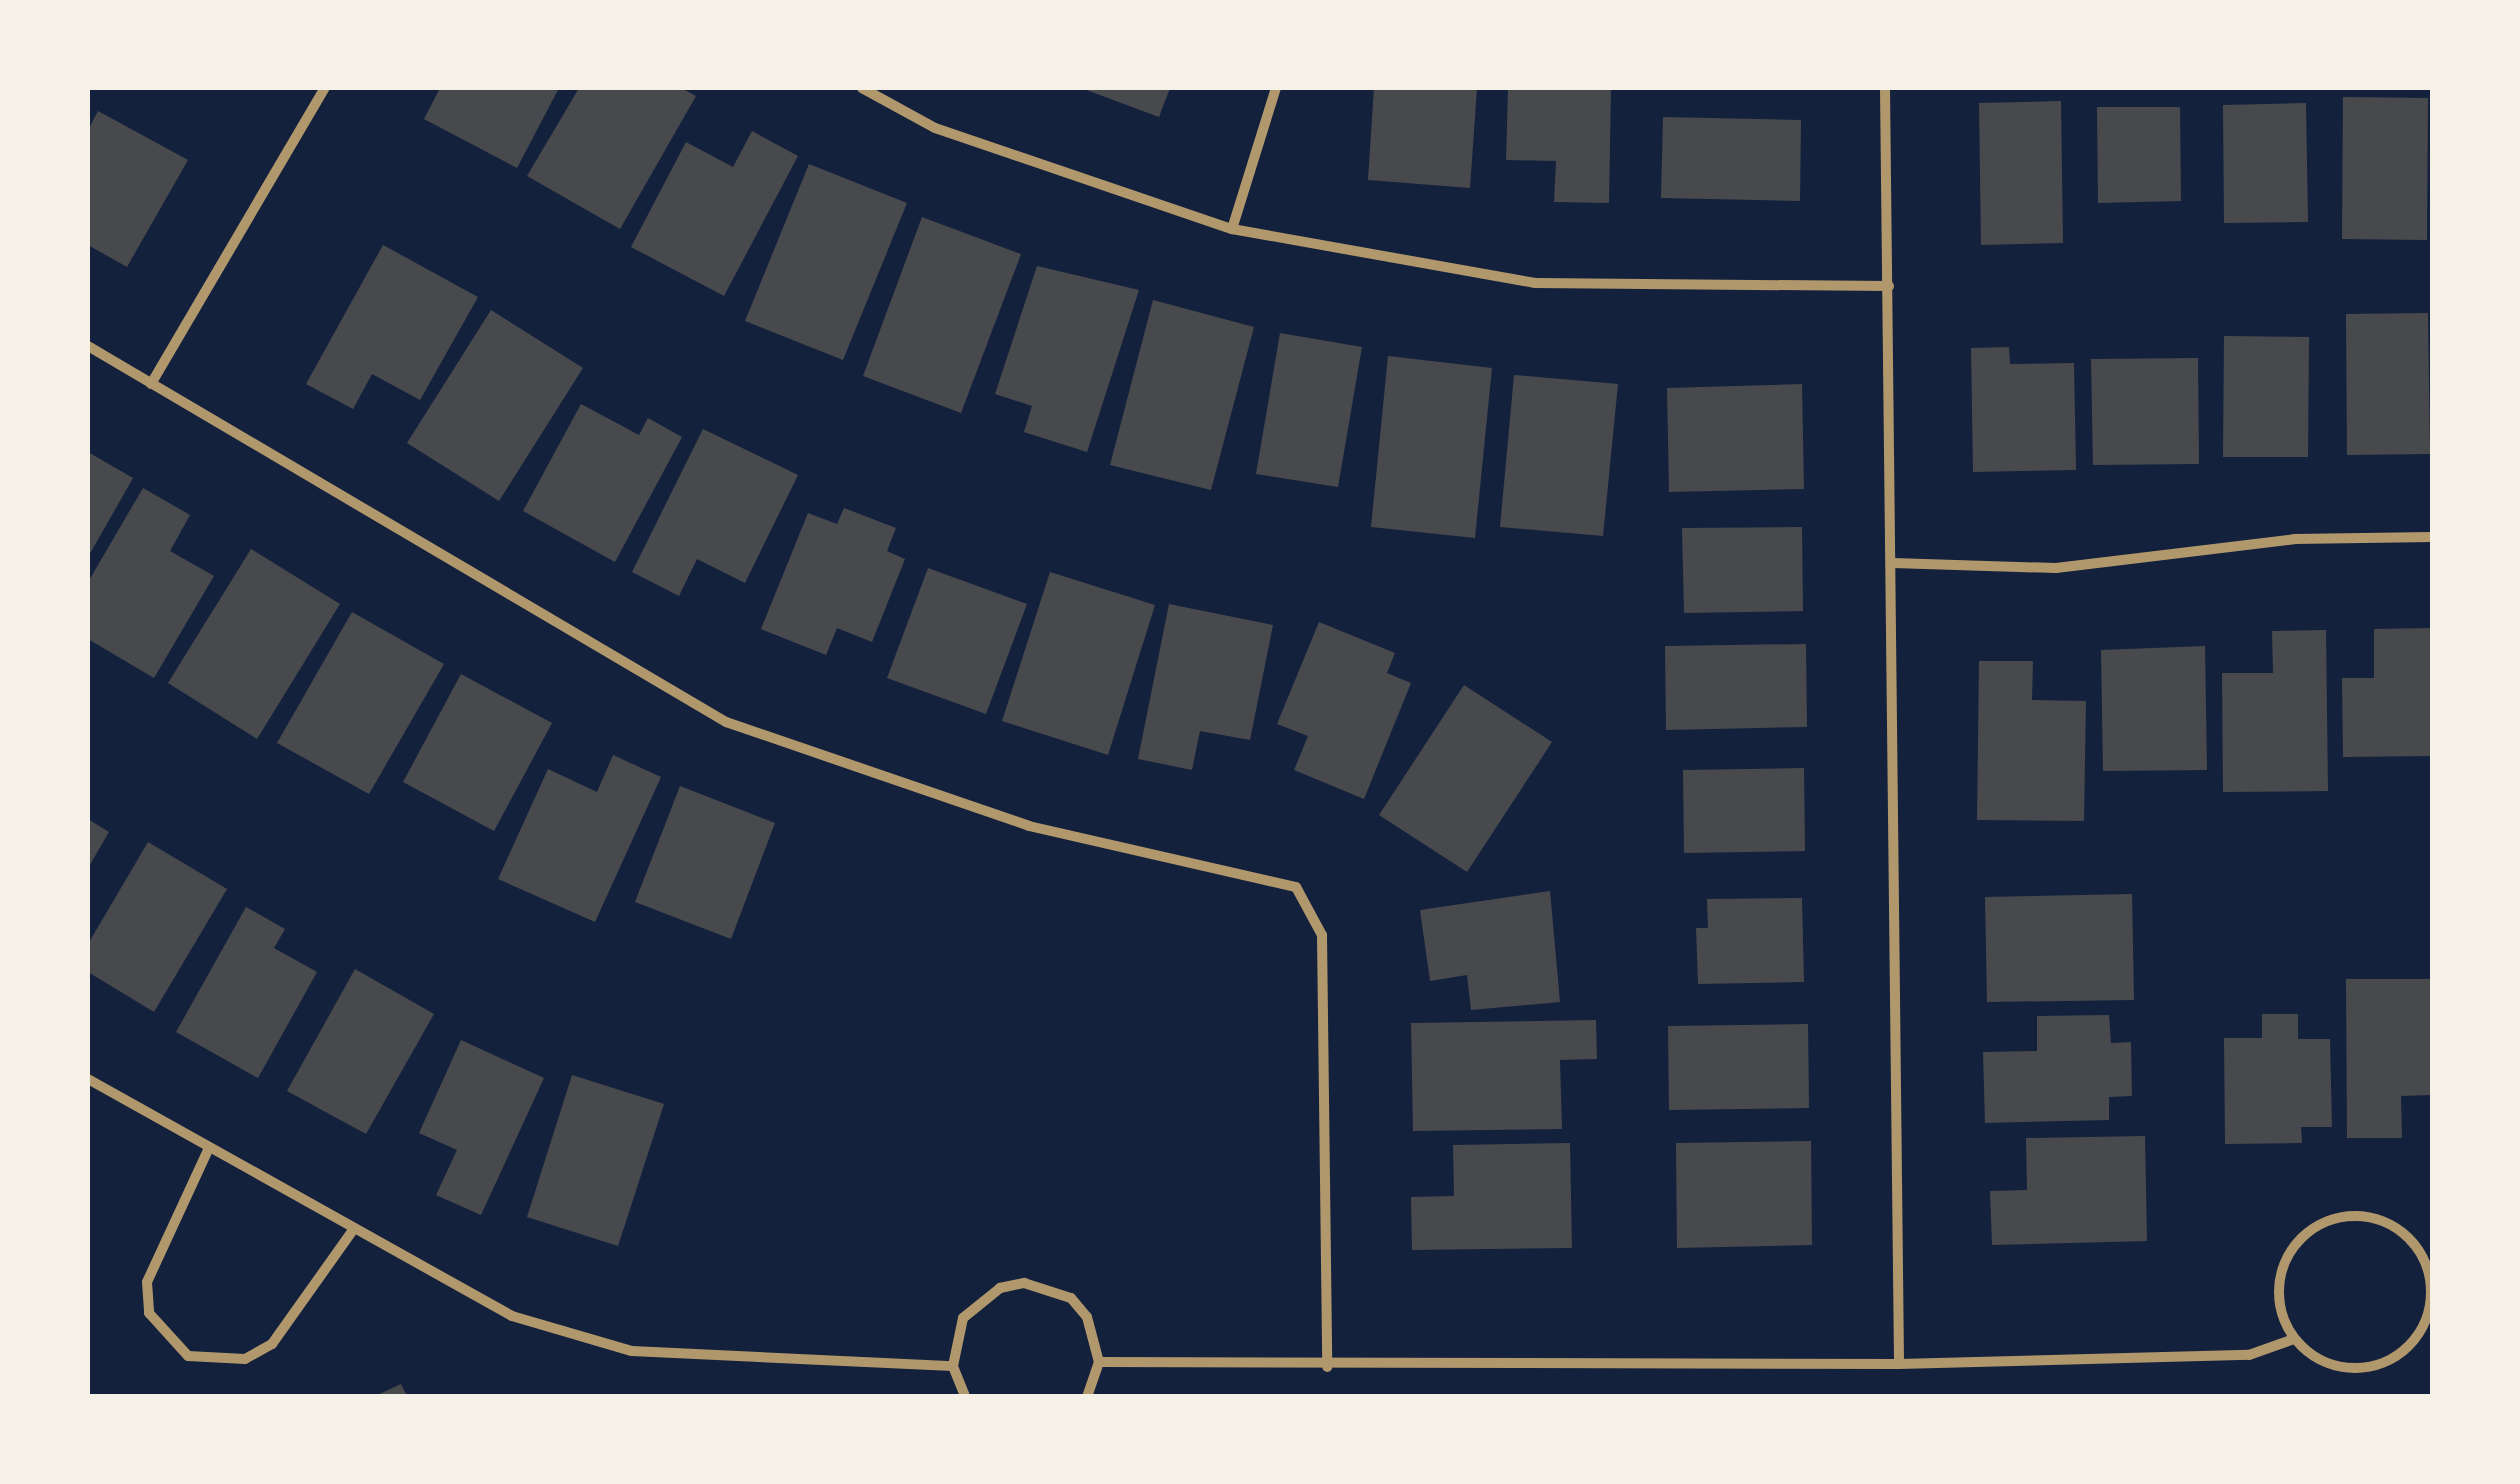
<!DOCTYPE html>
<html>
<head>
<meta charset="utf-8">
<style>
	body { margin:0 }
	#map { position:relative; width:2520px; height:1484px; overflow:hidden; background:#14213d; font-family:"Fira Sans",sans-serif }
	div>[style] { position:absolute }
	.building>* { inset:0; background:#48494c }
	.minor>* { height:10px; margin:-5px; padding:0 5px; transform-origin:5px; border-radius:5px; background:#b1986c }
	.minor>.ring { margin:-5px; padding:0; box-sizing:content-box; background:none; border:10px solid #b1986c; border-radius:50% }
	span { translate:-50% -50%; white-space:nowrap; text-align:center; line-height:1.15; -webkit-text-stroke:10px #f6f1e7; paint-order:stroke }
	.frame { position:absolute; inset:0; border:90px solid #f6f1e7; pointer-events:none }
</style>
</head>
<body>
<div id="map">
	<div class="building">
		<i style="clip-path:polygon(440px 88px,559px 88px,517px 168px,424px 119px)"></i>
		<i style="clip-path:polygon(579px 88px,681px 88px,696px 96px,620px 229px,527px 176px)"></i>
		<i style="clip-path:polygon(1081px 88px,1170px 88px,1159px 117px)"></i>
		<i style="clip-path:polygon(1374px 88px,1477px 88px,1470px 188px,1368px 180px)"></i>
		<i style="clip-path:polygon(1508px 88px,1611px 88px,1609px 203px,1554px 202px,1556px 161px,1506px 160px)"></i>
		<i style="clip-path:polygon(2343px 97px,2428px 98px,2427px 240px,2342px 239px)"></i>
		<i style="clip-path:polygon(2061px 101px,2063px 243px,1981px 245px,1979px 103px)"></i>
		<i style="clip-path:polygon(2306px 103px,2308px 222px,2224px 223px,2223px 105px)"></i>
		<i style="clip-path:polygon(2097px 107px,2180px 107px,2181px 201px,2098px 203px)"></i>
		<i style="clip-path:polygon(98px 111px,188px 160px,127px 267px,88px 245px,88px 130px)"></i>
		<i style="clip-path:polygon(1663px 117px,1801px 120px,1800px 201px,1661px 198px)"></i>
		<i style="clip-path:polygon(752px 131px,798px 156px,724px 296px,631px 247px,686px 142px,733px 167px)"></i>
		<i style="clip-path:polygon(809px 164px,907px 203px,843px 360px,745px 321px)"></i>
		<i style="clip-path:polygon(922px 217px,1021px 254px,961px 413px,863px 376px)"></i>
		<i style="clip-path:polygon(383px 245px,478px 297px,420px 400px,372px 374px,353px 409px,306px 384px)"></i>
		<i style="clip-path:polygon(1037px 266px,1139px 290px,1087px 452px,1024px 432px,1032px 406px,995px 394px)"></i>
		<i style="clip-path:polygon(1153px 300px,1254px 327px,1211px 490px,1110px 465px)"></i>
		<i style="clip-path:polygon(491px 310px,583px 368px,499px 501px,407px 443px)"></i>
		<i style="clip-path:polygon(2428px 313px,2430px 454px,2347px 455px,2346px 314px)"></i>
		<i style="clip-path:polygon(1280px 333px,1362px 347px,1338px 487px,1256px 474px)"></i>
		<i style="clip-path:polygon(2224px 336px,2309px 337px,2308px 457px,2223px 457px)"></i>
		<i style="clip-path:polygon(2009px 347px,2010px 364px,2074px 363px,2076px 470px,1973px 472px,1971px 348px)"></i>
		<i style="clip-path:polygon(1388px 356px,1492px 368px,1475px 538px,1371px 527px)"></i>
		<i style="clip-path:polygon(2198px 358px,2199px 464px,2093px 465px,2091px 359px)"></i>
		<i style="clip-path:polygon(1514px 375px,1618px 384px,1603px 536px,1500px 527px)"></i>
		<i style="clip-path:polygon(1802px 384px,1804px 489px,1669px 492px,1667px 388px)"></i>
		<i style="clip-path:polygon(581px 404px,639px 435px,648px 418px,682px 437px,615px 562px,523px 511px)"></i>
		<i style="clip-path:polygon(703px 429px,798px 475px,745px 583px,697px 559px,679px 596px,632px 572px)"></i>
		<i style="clip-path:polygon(88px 452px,133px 478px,88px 557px)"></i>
		<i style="clip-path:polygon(143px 488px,190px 515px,170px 551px,214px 576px,154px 678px,88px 639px,88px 582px)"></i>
		<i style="clip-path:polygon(844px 508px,896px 528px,887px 551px,905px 559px,872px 642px,837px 628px,826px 655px,761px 629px,808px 513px,837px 524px)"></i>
		<i style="clip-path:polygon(1802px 527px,1803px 611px,1684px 613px,1682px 528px)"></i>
		<i style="clip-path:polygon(251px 549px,340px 604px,257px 739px,168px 683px)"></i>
		<i style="clip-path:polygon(928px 568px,1027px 604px,986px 714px,887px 678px)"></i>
		<i style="clip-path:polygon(1050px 572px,1155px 605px,1108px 755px,1002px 721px)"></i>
		<i style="clip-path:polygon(1169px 604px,1273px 625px,1250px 740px,1200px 731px,1192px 770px,1138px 759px)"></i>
		<i style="clip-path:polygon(352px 612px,444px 664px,369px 794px,277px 743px)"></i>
		<i style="clip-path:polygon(1319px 622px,1395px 653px,1387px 673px,1411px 683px,1364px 799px,1294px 770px,1308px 736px,1277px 724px)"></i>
		<i style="clip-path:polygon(2432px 628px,2432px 756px,2343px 757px,2342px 678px,2374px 678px,2374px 629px)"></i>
		<i style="clip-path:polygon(2326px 630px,2328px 791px,2223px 792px,2222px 673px,2273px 673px,2272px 631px)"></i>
		<i style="clip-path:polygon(1806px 644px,1807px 727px,1666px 730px,1665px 646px)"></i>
		<i style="clip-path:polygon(2205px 646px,2207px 770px,2103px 771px,2101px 650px)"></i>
		<i style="clip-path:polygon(1979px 661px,2033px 661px,2032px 700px,2086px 701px,2084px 821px,1977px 820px)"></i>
		<i style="clip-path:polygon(461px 674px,552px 723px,494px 831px,403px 782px)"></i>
		<i style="clip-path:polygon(1464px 685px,1552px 742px,1467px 872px,1379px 815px)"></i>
		<i style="clip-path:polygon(613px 755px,661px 777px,595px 922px,498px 879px,548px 769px,597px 792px)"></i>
		<i style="clip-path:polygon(1804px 768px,1805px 851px,1684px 853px,1683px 770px)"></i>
		<i style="clip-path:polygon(680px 786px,775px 823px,731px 939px,635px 902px)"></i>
		<i style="clip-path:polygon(88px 819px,109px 832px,88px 868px)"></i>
		<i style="clip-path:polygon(148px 842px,227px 889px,154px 1012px,88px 972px,88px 944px)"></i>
		<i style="clip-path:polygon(1550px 891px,1560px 1002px,1471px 1010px,1467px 975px,1430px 981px,1420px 910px)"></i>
		<i style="clip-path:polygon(2132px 894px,2134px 1000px,1987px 1002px,1985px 897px)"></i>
		<i style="clip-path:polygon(1802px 898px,1804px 982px,1698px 984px,1696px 928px,1708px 928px,1707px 899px)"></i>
		<i style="clip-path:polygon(246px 907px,285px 929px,274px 948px,317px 972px,258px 1078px,176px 1032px)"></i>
		<i style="clip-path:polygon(355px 969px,434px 1014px,366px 1134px,287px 1091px)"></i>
		<i style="clip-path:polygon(2346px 979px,2432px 979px,2432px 1095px,2401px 1096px,2402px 1138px,2347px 1138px)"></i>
		<i style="clip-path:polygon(2262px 1014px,2298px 1014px,2298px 1039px,2330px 1039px,2332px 1127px,2301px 1127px,2302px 1143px,2225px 1144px,2224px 1038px,2262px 1038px)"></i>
		<i style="clip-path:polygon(2109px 1015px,2111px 1043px,2131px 1042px,2132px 1096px,2109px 1097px,2109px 1120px,1985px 1123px,1983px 1052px,2037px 1051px,2037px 1016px)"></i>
		<i style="clip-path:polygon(1596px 1020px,1597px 1059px,1560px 1060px,1562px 1129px,1413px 1131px,1411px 1023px)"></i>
		<i style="clip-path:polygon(1808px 1024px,1809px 1108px,1669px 1110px,1668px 1026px)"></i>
		<i style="clip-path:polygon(461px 1040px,544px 1078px,481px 1215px,436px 1195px,457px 1150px,419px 1133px)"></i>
		<i style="clip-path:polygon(572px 1075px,664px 1104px,618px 1246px,527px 1217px)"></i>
		<i style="clip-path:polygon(2145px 1136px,2147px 1241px,1992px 1245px,1990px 1191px,2027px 1190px,2026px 1138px)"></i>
		<i style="clip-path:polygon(1811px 1141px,1812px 1245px,1677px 1248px,1676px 1143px)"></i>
		<i style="clip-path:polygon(1570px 1143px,1572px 1248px,1412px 1250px,1411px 1197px,1454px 1196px,1453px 1145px)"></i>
		<i style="clip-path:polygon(401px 1384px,407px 1396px,375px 1396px)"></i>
	</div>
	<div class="minor">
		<i style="left:862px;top:88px;width:83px;rotate:28.7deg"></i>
		<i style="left:935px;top:128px;width:314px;rotate:18.8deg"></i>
		<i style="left:1232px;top:229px;width:308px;rotate:10.1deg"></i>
		<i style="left:1535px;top:283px;width:354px;rotate:0.5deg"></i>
		<i style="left:1885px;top:88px;width:1276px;rotate:89.37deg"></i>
		<i style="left:1232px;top:229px;width:148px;rotate:-72.7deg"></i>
		<i style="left:88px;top:346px;width:741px;rotate:30.51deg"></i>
		<i style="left:726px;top:722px;width:320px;rotate:18.9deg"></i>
		<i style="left:1029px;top:826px;width:274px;rotate:12.9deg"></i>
		<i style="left:1296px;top:887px;width:55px;rotate:61.6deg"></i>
		<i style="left:1322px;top:935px;width:432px;rotate:89.3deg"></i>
		<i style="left:151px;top:384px;width:343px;rotate:-59.6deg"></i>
		<i style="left:1893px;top:563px;width:163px;rotate:1.8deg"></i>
		<i style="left:2056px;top:568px;width:240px;rotate:-6.9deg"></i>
		<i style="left:2294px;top:539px;width:138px;rotate:-0.8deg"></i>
		<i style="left:88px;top:1079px;width:486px;rotate:29.2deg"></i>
		<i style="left:512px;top:1316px;width:125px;rotate:16.3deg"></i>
		<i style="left:632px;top:1351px;width:321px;rotate:2.7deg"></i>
		<i style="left:208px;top:1150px;width:145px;rotate:114.8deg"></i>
		<i style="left:147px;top:1282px;width:31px;rotate:86deg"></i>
		<i style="left:149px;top:1313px;width:58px;rotate:47.8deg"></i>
		<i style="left:188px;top:1356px;width:57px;rotate:3deg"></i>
		<i style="left:245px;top:1359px;width:31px;rotate:-29deg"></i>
		<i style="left:272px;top:1344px;width:140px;rotate:-54.6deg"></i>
		<i class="ring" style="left:2279px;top:1216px;width:142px;height:142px"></i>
		<i style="left:1099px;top:1362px;width:800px;rotate:0.14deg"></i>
		<i style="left:1899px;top:1364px;width:350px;rotate:-1.5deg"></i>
		<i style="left:2249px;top:1355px;width:48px;rotate:-19.6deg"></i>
		<i style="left:965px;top:1396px;width:32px;rotate:-112deg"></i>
		<i style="left:953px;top:1366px;width:49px;rotate:-78.2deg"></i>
		<i style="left:963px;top:1318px;width:48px;rotate:-39deg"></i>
		<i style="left:1000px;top:1288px;width:25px;rotate:-12deg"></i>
		<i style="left:1024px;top:1283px;width:49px;rotate:17.7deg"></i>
		<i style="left:1071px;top:1298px;width:25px;rotate:50deg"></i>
		<i style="left:1087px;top:1317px;width:47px;rotate:75.1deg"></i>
		<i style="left:1099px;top:1362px;width:36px;rotate:109deg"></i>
	</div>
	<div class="frame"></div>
</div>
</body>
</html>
